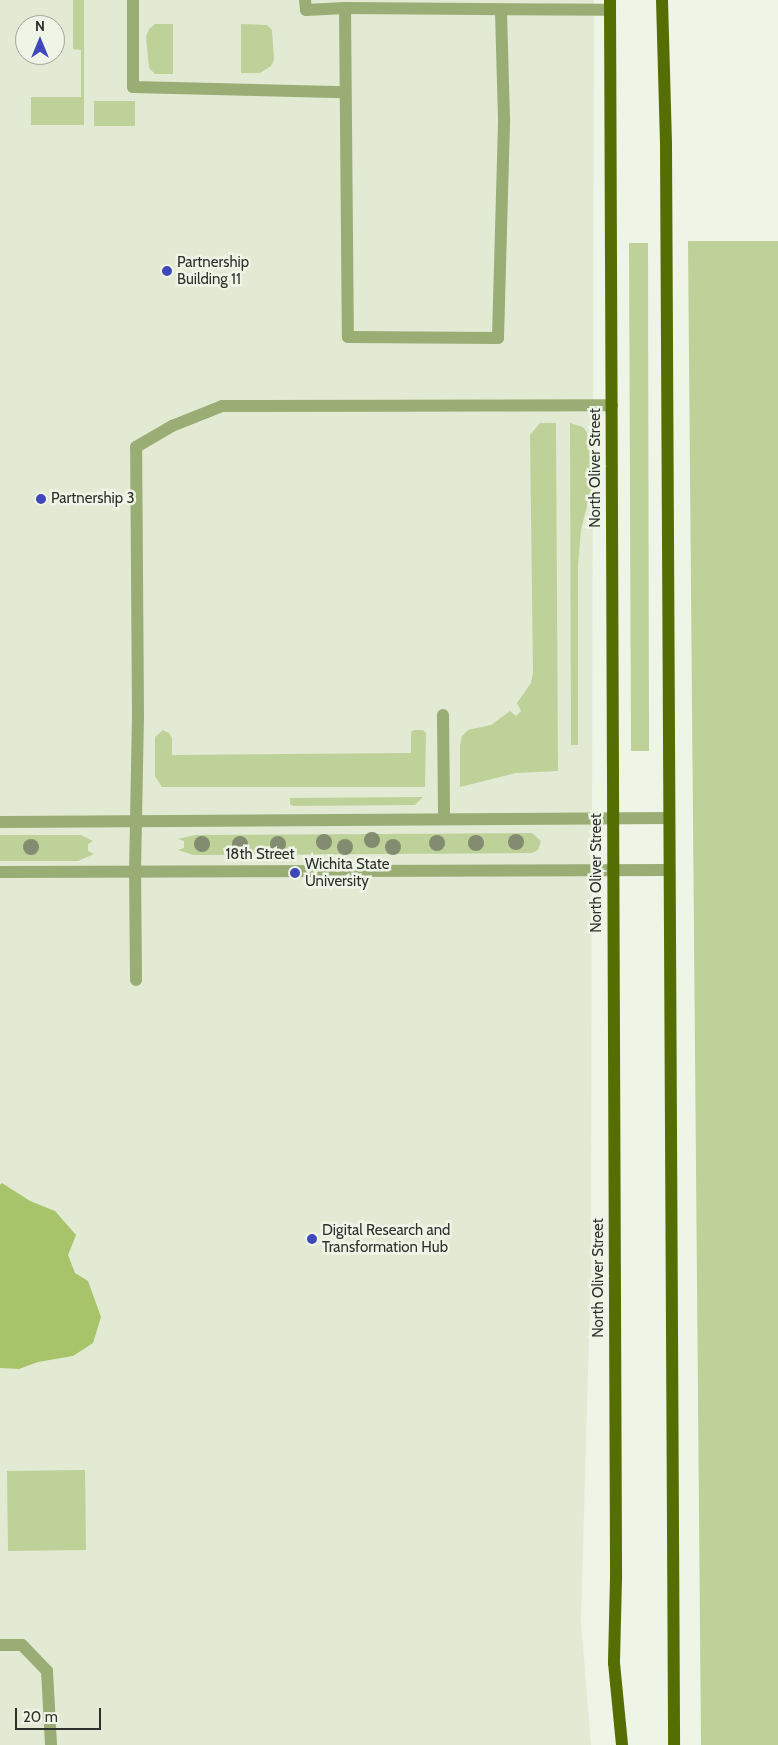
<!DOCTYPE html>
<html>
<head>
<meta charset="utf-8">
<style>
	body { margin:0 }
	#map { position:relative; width:778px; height:1745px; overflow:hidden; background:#eff5e6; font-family:Cabin,sans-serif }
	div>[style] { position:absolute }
	.built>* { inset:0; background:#e2ead4 }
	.green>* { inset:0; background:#bdd199 }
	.water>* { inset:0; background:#a7c46a }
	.minor>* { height:12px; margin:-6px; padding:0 6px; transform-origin:6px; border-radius:6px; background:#99ad74 }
	.major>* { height:12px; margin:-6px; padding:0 6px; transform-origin:6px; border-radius:6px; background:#546e02 }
	.trees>* { width:16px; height:16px; margin:-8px; border-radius:50%; background:#838c70 }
	.dots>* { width:14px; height:14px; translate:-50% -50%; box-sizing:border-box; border:2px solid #eff5e6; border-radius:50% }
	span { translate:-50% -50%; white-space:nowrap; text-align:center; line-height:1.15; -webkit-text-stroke:5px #eff5e6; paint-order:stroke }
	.poi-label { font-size:15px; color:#2e302b }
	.left { translate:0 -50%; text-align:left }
	.street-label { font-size:15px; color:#2e302b }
	.north { position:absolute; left:15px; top:15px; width:50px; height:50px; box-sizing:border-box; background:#eff5e6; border:1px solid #a2a69b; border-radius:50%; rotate:0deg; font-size:14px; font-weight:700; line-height:20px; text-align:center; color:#2e302b }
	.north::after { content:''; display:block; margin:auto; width:18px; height:22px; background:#3f47bb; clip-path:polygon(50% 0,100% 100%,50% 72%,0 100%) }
	.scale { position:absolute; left:15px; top:1708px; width:86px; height:22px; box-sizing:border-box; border:2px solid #2e302b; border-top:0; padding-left:6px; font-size:15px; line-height:18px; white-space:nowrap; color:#2e302b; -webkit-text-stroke:4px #eff5e6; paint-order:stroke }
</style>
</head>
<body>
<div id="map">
	<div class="built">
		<i style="clip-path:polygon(evenodd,0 0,594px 0,591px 1268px,581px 1621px,591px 1745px,0 1745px,0 0,25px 25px,55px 25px,55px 55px,25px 55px,25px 25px)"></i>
	</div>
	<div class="green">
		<i style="clip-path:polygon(73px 0,84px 0,84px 125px,31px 125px,31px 97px,81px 97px,81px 50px,73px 49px)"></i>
		<i style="clip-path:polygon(155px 24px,173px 24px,173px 74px,155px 74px,149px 68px,146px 37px,149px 29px)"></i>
		<i style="clip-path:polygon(241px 24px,267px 25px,272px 30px,274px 60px,271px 66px,260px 73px,241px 73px)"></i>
		<i style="clip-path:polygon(94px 101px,135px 101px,135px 126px,94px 126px)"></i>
		<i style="clip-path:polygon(688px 241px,778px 241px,778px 1745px,701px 1745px)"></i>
		<i style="clip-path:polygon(629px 243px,648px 243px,649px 751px,631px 751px)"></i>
		<i style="clip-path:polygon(540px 423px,556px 423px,558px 771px,516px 773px,460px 787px,460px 745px,462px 736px,468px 730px,491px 725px,510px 711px,516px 716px,521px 711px,517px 703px,531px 683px,533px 673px,530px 435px)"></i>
		<i style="clip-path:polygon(570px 423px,583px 427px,589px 435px,593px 444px,591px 490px,581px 530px,578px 565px,578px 745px,571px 745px)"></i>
		<i style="clip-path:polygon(163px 730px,169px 733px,172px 738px,172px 755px,411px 753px,411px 732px,414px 730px,423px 730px,426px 733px,425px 787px,162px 787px,155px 776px,155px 737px)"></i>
		<i style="clip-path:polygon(423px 797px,415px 805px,293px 806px,290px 804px,290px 798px)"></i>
		<i style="clip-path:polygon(532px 833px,541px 841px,538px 850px,532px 853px,193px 855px,178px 850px,184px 848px,184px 841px,178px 839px,195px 835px)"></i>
		<i style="clip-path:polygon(0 835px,81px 835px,93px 841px,88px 844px,88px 851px,94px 854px,78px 861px,0 861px)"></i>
		<i style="clip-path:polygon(85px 1470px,86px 1550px,8px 1551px,7px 1471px)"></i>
	</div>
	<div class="water">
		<i style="clip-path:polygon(2px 1183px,30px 1201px,55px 1211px,76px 1235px,68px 1255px,75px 1273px,88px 1281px,101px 1317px,93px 1343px,73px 1356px,38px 1362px,19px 1369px,0 1368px,0 1185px)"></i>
	</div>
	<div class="minor">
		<i style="left:133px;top:0;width:87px;rotate:90deg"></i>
		<i style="left:133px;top:87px;width:212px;rotate:1.4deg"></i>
		<i style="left:305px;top:0;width:10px;rotate:84deg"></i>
		<i style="left:306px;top:10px;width:39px;rotate:-3deg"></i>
		<i style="left:345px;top:8px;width:329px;rotate:89.5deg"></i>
		<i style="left:348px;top:337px;width:150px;rotate:0.4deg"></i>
		<i style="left:498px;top:338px;width:219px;rotate:-88.4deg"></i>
		<i style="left:504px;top:119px;width:109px;rotate:-91.6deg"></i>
		<i style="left:345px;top:8px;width:265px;rotate:0.4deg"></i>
		<i style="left:443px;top:715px;width:104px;rotate:89.4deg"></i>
		<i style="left:0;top:822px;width:669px;rotate:-0.34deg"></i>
		<i style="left:0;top:872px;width:669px;rotate:-0.17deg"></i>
		<i style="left:136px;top:980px;width:108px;rotate:-90.5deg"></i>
		<i style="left:135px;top:872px;width:157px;rotate:-88.9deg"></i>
		<i style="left:138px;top:715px;width:268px;rotate:-90.4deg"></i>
		<i style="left:136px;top:447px;width:42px;rotate:-30.3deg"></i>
		<i style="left:172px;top:426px;width:54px;rotate:-21.8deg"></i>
		<i style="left:222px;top:406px;width:390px;rotate:-0.1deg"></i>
		<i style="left:0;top:1645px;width:22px"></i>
		<i style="left:22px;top:1645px;width:36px;rotate:46deg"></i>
		<i style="left:47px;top:1671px;width:74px;rotate:86.9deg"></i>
	</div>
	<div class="major">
		<i style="left:610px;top:0;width:1579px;rotate:89.78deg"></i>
		<i style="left:616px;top:1579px;width:84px;rotate:91.4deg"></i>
		<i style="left:614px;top:1663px;width:82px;rotate:84.4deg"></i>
		<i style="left:662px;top:0;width:145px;rotate:88.4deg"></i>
		<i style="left:666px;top:145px;width:1600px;rotate:89.71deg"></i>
	</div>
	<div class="trees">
		<i style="left:372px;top:840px"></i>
		<i style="left:324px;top:842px"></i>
		<i style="left:516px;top:842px"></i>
		<i style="left:437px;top:843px"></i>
		<i style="left:476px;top:843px"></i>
		<i style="left:202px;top:844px"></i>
		<i style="left:240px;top:844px"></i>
		<i style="left:278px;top:844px"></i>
		<i style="left:31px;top:847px"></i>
		<i style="left:345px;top:847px"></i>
		<i style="left:393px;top:847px"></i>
	</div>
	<div class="dots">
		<i style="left:167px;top:271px;background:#3f47bb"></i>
		<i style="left:41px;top:499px;background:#3f47bb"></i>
		<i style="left:295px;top:873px;background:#3f47bb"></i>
		<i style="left:312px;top:1239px;background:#3f47bb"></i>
	</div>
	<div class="poi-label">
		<span class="left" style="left:177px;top:271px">Partnership<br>Building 11</span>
		<span class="left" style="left:51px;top:499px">Partnership 3</span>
		<span class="left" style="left:305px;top:873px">Wichita State<br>University</span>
		<span class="left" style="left:322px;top:1239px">Digital Research and<br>Transformation Hub</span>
	</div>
	<div class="street-label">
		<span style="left:596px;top:468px;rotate:-90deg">North Oliver Street</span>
		<span style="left:260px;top:855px">18th Street</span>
		<span style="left:597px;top:873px;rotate:-90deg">North Oliver Street</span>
		<span style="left:599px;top:1278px;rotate:-90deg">North Oliver Street</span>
	</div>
	<div class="north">N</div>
	<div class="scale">20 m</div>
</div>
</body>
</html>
